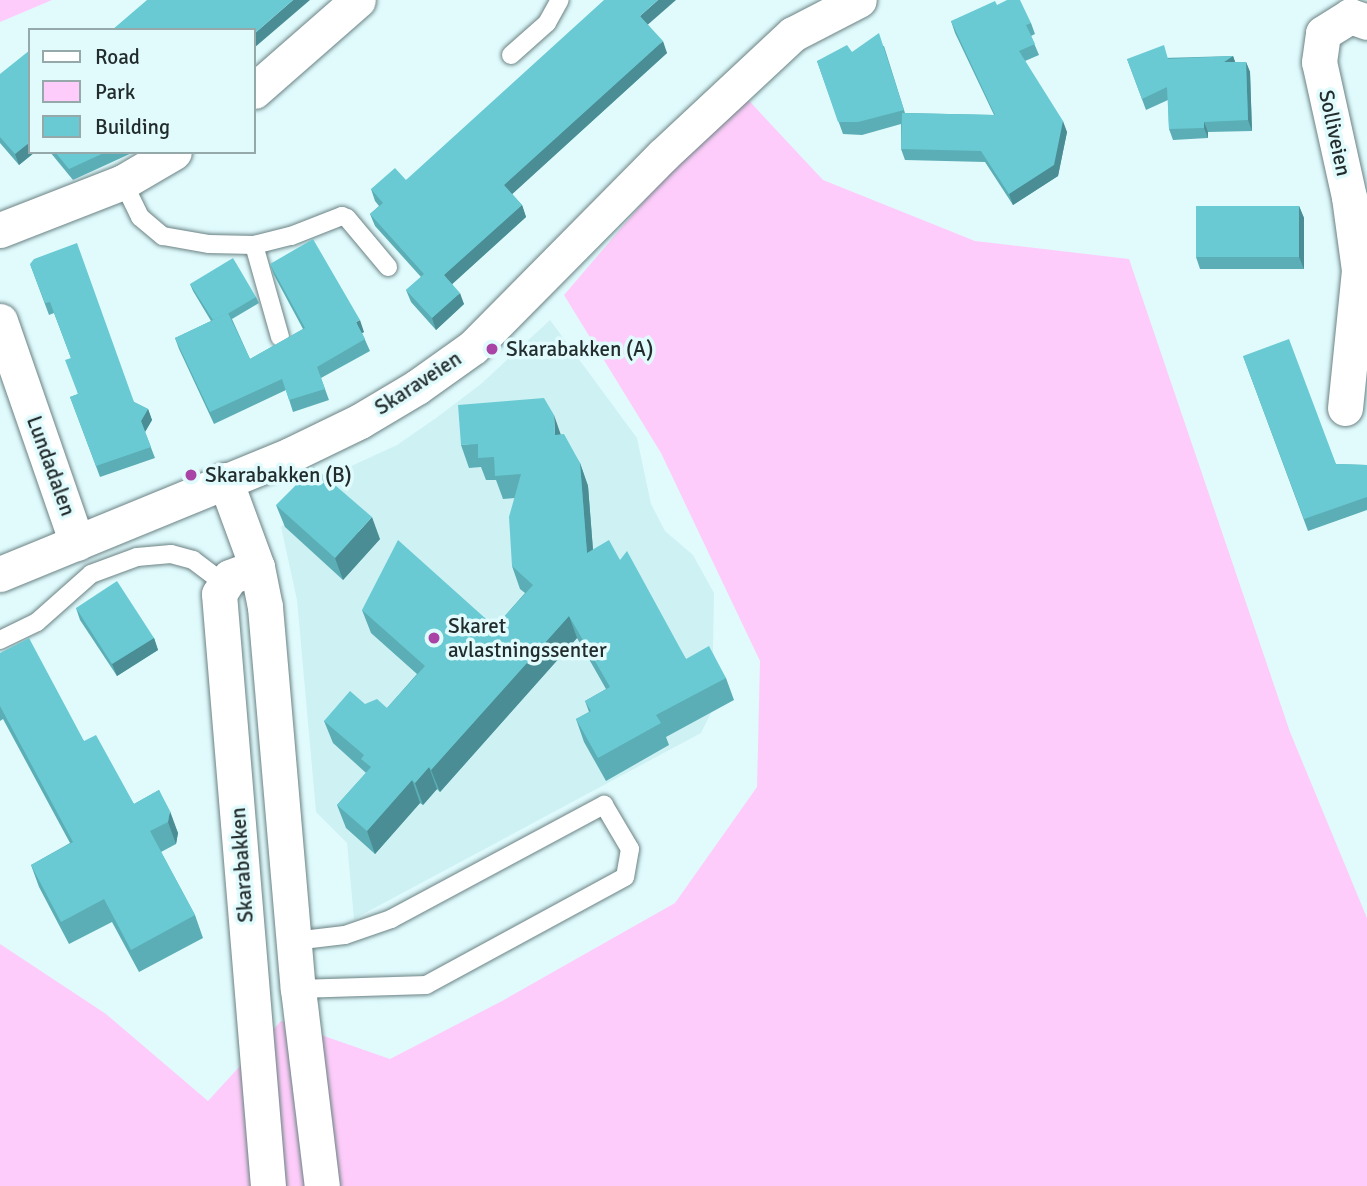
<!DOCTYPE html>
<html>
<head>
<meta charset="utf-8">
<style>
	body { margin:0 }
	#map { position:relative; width:1367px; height:1186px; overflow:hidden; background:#e1fbfd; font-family:Signika,sans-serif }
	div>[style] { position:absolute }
	.built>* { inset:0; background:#cef1f4 }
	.green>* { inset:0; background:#feccfa }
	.roads { filter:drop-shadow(0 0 2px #6b8284) drop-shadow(0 0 2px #6b8284) }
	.lane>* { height:18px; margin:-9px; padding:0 9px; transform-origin:9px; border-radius:9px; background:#fff }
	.street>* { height:35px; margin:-17.5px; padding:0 17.5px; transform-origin:17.5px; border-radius:17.5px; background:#fff }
	.wall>* { inset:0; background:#5baeb5 }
	.shaded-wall>* { inset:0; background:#4a8d94 }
	.building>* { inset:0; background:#6acad3 }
	.dots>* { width:19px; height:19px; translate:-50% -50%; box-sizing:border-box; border:4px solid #e1fbfd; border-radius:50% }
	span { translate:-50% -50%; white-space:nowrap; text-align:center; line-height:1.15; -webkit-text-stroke:7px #e1fbfd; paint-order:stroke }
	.street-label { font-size:21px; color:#222c2d }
	.poi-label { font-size:21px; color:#222c2d }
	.left { translate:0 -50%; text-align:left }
	.legend { position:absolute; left:28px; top:28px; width:228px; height:126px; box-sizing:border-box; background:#e1fbfd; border:2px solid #95a8aa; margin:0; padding:9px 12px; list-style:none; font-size:21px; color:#222c2d }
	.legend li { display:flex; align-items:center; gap:14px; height:35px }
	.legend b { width:35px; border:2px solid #95a8aa }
</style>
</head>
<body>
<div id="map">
	<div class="built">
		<i style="clip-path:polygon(550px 320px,637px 438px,651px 504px,665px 531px,693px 555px,714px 593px,713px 652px,717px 669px,711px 713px,701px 733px,354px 919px,347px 843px,316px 812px,297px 600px,281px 527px,336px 473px,397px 445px,436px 418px,481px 384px)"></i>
	</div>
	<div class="green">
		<i style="clip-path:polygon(0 0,52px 0,0 22px)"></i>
		<i style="clip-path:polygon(739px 90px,823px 180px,975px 241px,1129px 259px,1290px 732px,1367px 918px,1367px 1186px,0 1186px,0 944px,106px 1014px,208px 1101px,281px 1021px,390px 1059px,502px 1001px,675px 903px,757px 787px,760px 661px,661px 453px,564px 295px)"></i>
	</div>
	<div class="roads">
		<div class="lane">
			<i style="left:511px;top:55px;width:48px;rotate:-41.6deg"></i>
			<i style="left:547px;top:23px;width:26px;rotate:-61deg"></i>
			<i style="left:123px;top:182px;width:39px;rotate:64deg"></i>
			<i style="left:140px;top:217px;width:30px;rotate:40deg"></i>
			<i style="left:163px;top:236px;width:47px;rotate:9.9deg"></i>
			<i style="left:209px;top:244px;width:45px;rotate:1.3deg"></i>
			<i style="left:254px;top:245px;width:38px;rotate:-14deg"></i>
			<i style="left:291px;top:236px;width:55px;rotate:-21.4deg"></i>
			<i style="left:342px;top:216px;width:5px;rotate:22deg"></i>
			<i style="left:347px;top:218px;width:64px;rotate:50.1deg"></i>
			<i style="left:254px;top:245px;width:96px;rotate:74.2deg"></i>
			<i style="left:0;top:640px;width:41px;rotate:-25.9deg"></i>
			<i style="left:37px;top:622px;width:72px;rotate:-41.6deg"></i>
			<i style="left:91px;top:574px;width:49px;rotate:-20.3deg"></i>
			<i style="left:137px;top:557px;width:34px;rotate:-5deg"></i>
			<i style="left:171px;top:554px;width:23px;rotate:15deg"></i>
			<i style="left:193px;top:560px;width:39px;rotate:37deg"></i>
			<i style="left:294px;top:941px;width:51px;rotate:-6.7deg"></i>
			<i style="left:345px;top:935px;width:49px;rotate:-19.2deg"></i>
			<i style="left:391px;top:919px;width:242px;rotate:-28.2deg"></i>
			<i style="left:604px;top:805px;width:51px;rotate:59.4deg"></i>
			<i style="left:630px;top:849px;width:28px;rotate:100deg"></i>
			<i style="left:625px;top:877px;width:226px;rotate:151.5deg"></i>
			<i style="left:426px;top:985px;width:128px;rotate:178.2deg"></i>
		</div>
		<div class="street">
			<i style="left:254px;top:91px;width:138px;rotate:-41.2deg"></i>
			<i style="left:0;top:230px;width:132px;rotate:-21.3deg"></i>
			<i style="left:123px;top:182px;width:59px;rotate:-30.5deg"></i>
			<i style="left:0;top:321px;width:235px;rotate:70.9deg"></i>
			<i style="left:1345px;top:408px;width:139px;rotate:-84.2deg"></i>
			<i style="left:1359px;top:270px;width:74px;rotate:-97.8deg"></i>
			<i style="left:1349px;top:197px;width:138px;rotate:-102.5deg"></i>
			<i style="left:1319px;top:62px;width:29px;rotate:-82deg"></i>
			<i style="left:1323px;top:33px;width:32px;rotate:-32deg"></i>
			<i style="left:1350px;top:16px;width:18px;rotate:19deg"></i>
			<i style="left:225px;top:480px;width:93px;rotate:69.8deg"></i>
			<i style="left:257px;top:567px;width:41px;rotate:78.7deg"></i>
			<i style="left:265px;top:607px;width:383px;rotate:85.1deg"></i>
			<i style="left:298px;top:989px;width:198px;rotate:83.1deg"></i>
			<i style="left:257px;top:567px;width:29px;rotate:160deg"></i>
			<i style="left:230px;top:577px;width:20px;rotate:123deg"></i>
			<i style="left:219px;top:594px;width:594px;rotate:85.27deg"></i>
			<i style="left:0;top:574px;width:313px;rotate:-22.3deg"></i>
			<i style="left:290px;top:455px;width:78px;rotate:-25.9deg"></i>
			<i style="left:360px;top:421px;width:66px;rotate:-30.8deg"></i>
			<i style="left:417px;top:387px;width:69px;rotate:-35.5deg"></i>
			<i style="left:473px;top:347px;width:269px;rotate:-45.3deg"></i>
			<i style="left:662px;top:156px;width:179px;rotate:-43deg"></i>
			<i style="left:793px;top:34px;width:74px;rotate:-27.3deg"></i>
		</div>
	</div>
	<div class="wall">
		<i style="clip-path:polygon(951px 21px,1031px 23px,1035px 34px,1031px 36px,1039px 55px,1025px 61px,1067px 132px,1058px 176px,1013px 205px,985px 162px,905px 160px,901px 149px,901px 124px,862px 135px,843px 134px,817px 61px,852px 52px,884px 46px,905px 113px,994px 115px,955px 33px)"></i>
		<i style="clip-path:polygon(648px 25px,667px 53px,512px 194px,522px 205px,526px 217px,452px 284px,464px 304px,436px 330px,411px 302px,406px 290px,421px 277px,375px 226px,370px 214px,379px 206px,375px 201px,371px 189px,406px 180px)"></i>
		<i style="clip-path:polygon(1233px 56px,1235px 62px,1246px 62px,1250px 72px,1252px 131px,1208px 132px,1208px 138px,1173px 140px,1169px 129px,1168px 100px,1146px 110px,1127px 59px)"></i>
		<i style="clip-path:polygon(0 74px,30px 152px,35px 152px,19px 165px,0 143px)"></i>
		<i style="clip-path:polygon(50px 152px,134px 152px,73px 180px)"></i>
		<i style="clip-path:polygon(1299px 206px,1304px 218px,1304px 269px,1200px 269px,1196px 257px)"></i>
		<i style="clip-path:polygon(30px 264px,134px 402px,148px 409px,152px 420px,145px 432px,155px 458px,100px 477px,70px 397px,78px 394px,71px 358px,54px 313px,49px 315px)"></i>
		<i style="clip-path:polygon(270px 264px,364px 332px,362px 333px,370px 351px,321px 378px,329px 400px,293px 412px,286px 390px,214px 424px,179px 349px,175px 338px,211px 321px,193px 291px,190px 284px,256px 297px,259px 303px,232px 319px,250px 359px,303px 329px,274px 275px)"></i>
		<i style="clip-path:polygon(1243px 356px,1336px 464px,1367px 465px,1367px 510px,1308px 531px)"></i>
		<i style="clip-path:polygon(561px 435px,580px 463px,588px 486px,593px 550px,620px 560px,686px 659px,726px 678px,734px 700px,666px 737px,669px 745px,606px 781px,584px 742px,576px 719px,589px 712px,585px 701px,606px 689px,577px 638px,440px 792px,437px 789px,423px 805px,420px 803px,375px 854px,346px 828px,337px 805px,366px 773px,365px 772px,333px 743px,324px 721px,365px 704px,387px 708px,417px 674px,371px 633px,362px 610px,495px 627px,525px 593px,520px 589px,512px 566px,515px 498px,503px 499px,496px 480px,486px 480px,481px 467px,469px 468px,461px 445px)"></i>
		<i style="clip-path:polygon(276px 505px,380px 539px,343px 580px,285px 527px)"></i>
		<i style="clip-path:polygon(76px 608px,154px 638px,158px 650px,117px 676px,80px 620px)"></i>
		<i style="clip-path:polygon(0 653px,84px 741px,134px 804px,159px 790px,178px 833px,176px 844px,161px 852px,195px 915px,203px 938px,139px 972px,112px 922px,69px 944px,39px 887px,31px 865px,70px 843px,3px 719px,0 721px)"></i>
	</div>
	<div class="shaded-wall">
		<i style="clip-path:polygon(293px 0,310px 0,254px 48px,254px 34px)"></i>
		<i style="clip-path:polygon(658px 0,676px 0,644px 28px,640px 16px)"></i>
		<i style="clip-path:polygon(663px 41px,667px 53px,509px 197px,504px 185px)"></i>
		<i style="clip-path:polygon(1233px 56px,1237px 67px,1224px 62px)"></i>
		<i style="clip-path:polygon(1246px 62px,1250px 72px,1252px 131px,1248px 120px)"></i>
		<i style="clip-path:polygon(1063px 121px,1067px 132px,1058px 176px,1013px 205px,1009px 194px)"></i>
		<i style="clip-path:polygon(1204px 122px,1208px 132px,1208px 138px,1204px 128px)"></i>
		<i style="clip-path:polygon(30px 142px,30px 152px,35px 152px,19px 165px,15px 154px)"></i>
		<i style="clip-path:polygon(522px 205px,526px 217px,449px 287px,444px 275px)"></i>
		<i style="clip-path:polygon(1299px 206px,1304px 218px,1304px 269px,1299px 257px)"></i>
		<i style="clip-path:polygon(460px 293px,464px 304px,436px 330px,432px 318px)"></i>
		<i style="clip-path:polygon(360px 320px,364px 332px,360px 334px,356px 322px)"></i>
		<i style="clip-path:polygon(148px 409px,152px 420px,145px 432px,141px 421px)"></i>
		<i style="clip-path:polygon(554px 415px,562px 438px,555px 435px)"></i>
		<i style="clip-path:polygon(580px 463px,588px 486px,595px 576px,587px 553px)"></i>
		<i style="clip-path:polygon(372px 517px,380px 539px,343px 580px,335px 558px)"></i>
		<i style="clip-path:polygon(569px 616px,577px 638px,440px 792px,431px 770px)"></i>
		<i style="clip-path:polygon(154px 638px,158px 650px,117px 676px,112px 664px)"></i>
		<i style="clip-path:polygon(429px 767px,437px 789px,423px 805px,415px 783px)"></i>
		<i style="clip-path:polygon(412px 780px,420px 803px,375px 854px,367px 831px)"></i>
		<i style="clip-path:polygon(170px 811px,178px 833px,176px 844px,168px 822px)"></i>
	</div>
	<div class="building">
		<i style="clip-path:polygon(147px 0,293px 0,254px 34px,254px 30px,112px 30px)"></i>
		<i style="clip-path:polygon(604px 0,658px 0,640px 16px,663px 41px,504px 185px,522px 205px,444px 275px,460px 293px,432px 318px,406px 290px,424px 274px,370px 214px,383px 203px,371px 189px,395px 168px,406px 180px)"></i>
		<i style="clip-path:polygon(1007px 0,1020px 0,1031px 23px,1026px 25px,1035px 44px,1019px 51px,1063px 121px,1054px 165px,1009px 194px,981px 151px,901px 149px,902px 113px,995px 115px,951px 21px,995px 1px,997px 5px)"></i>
		<i style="clip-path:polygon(879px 33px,904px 110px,858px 122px,838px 122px,817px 61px,847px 45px,852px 52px)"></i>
		<i style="clip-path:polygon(1164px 45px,1168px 59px,1233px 56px,1224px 62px,1246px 62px,1248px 120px,1204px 122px,1204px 128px,1169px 129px,1167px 87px,1142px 99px,1127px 59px)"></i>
		<i style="clip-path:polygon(30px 50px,30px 142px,15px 154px,0 137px,0 74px)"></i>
		<i style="clip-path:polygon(55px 152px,106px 152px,69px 169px)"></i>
		<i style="clip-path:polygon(1196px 206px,1299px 206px,1299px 257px,1196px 257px)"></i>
		<i style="clip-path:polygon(313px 239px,360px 320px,356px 322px,365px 339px,317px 367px,325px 389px,289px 400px,282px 379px,210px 412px,175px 338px,228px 313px,250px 359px,305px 328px,270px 264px)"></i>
		<i style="clip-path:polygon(77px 243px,134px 402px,148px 409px,141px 421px,151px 447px,96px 466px,70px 397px,78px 394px,65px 360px,71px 358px,50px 302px,45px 303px,30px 264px,34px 259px)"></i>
		<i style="clip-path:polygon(233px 258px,256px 297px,229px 313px,213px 320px,190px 284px)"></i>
		<i style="clip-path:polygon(1289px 339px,1336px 464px,1367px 465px,1367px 497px,1304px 519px,1243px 356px)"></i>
		<i style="clip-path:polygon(544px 398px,554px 415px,555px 435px,564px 434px,580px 463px,587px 553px,609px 540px,620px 560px,627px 551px,686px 659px,709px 646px,726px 678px,656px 715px,661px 723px,598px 758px,576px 719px,591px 711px,585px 701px,610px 687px,569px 616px,431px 770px,429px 767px,415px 783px,412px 780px,367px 831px,337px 805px,371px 767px,361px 759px,364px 755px,324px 721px,350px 691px,365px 704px,377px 699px,387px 708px,425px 666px,362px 610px,398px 540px,495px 627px,533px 585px,512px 566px,509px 517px,521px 474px,495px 476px,494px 457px,478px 458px,478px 444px,461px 445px,458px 405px)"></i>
		<i style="clip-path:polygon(314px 467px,372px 517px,335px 558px,276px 505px)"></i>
		<i style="clip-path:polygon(117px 581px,154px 638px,112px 664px,76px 608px)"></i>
		<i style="clip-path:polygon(29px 638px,84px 741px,96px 735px,134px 804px,159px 790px,170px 811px,168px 822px,150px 831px,195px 915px,131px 950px,104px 899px,61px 922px,31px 865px,73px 842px,0 706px,0 653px)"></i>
	</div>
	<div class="dots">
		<i style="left:492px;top:349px;background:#aa43a6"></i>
		<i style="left:191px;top:475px;background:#aa43a6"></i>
		<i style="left:434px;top:638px;background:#aa43a6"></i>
	</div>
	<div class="street-label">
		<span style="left:1335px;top:133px;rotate:78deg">Solliveien</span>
		<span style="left:418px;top:383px;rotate:-33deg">Skaraveien</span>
		<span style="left:51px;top:466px;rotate:70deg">Lundadalen</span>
		<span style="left:242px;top:865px;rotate:-94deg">Skarabakken</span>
	</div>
	<div class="poi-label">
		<span class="left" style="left:506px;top:349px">Skarabakken (A)</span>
		<span class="left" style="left:205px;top:475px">Skarabakken (B)</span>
		<span class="left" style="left:448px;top:638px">Skaret<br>avlastningssenter</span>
	</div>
	<ul class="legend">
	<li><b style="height:9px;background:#fff"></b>Road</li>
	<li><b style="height:19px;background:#feccfa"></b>Park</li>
	<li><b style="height:19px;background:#6acad3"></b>Building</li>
	</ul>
</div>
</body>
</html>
